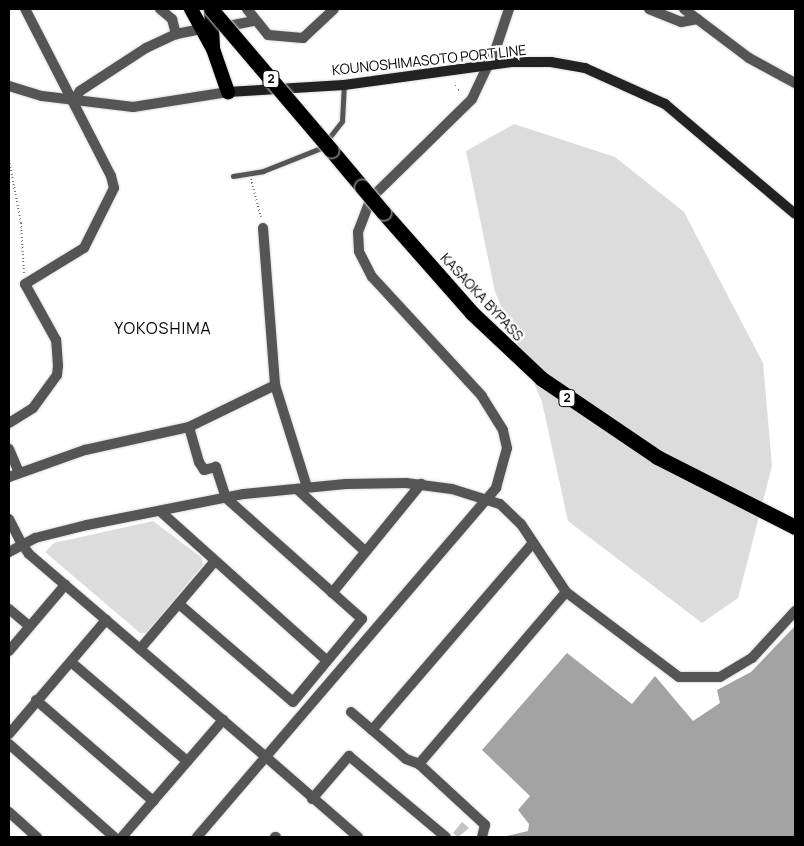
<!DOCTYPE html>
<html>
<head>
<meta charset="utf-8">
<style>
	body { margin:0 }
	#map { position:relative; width:804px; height:846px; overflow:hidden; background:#fff; font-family:Manrope,sans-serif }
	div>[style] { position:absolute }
	.green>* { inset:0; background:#dcdcdc }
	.water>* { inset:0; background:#a3a3a3 }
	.building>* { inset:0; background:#c4c4c4 }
	.path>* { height:2px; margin-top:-1px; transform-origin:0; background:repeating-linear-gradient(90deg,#777 0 1px,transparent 0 3.5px) }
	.roads { filter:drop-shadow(0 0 1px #dbdbdb) drop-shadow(0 0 1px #dbdbdb) }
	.service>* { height:5px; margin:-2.5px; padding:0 2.5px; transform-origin:2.5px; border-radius:2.5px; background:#555 }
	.minor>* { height:10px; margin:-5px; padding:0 5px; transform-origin:5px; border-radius:5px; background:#555 }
	.tertiary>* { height:10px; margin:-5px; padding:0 5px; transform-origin:5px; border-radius:5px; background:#555 }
	.secondary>* { height:10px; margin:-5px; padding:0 5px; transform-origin:5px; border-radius:5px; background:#222 }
	.trunk>* { height:14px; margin:-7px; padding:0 7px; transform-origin:7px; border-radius:7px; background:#000 }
	.motorway>* { height:15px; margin:-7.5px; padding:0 7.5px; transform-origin:7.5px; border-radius:7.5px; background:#000 }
	.bridges { filter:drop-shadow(0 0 1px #dbdbdb) drop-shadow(0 0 1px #dbdbdb) }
	.motorway-bridge>* { height:15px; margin:-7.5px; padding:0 7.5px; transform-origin:7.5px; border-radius:7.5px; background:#000 }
	span { translate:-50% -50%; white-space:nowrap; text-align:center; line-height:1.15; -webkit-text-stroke:4.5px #fff; paint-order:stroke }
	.shield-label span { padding:1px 4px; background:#fff; border:1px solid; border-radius:4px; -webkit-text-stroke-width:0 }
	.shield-label { font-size:12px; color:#000; font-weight:700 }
	.street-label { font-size:14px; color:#000 }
	.quarter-label { font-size:16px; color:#000; letter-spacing:1px }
	.frame { position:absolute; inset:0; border:10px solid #000; pointer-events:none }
</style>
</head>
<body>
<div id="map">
	<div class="green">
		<i style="clip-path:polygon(514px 124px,615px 157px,684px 212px,763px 363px,772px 466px,738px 598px,702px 623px,568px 521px,542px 402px,495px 292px,466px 151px)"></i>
		<i style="clip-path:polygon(153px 521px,202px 558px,203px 565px,146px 633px,140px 633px,45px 552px,54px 543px)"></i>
	</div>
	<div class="water">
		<i style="clip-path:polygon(795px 626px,795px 837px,503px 837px,528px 831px,529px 824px,518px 810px,530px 796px,482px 750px,567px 653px,632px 704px,655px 676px,693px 721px,720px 703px,717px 690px,751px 672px)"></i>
	</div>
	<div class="building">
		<i style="clip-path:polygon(462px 822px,469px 828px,458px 837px,453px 833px)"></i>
	</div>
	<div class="path">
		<i style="left:455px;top:86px;width:3px;rotate:-45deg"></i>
		<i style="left:458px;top:90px;width:3px;rotate:-18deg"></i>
		<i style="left:9px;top:160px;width:64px;rotate:79.2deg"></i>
		<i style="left:21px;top:223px;width:51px;rotate:86.6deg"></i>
		<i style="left:251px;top:179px;width:40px;rotate:75.6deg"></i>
	</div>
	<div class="roads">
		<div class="service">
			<i style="left:233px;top:176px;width:30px;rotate:-9deg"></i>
			<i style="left:263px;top:171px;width:62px;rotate:-21.6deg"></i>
			<i style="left:321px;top:148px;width:34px;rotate:-52deg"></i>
			<i style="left:342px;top:121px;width:36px;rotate:-87deg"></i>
		</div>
		<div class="minor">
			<i style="left:160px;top:9px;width:16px;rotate:40deg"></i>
			<i style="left:172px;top:19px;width:16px;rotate:75deg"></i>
			<i style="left:176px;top:34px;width:25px;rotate:-11deg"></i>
			<i style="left:247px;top:9px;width:33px;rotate:51deg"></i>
			<i style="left:268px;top:35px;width:35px;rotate:5deg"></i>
			<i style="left:303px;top:38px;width:42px;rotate:-43.1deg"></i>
			<i style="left:649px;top:9px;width:35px;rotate:22deg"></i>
			<i style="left:681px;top:22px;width:17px;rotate:-10deg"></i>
			<i style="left:223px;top:27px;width:32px;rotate:-11deg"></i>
			<i style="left:73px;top:101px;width:12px;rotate:-55deg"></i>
			<i style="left:80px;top:91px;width:79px;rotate:-33.1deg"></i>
			<i style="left:146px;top:48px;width:33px;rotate:-25deg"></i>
			<i style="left:263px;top:228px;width:157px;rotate:85.6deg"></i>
			<i style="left:275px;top:385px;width:107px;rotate:72.6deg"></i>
			<i style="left:9px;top:423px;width:28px;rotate:-32deg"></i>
			<i style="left:33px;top:408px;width:41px;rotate:-54deg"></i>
			<i style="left:57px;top:375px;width:9px;rotate:-84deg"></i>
			<i style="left:58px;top:366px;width:26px;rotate:-94deg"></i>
			<i style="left:56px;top:340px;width:64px;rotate:-119deg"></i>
			<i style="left:25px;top:284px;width:69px;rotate:-31.4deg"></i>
			<i style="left:84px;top:248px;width:67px;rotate:-63.4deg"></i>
			<i style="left:114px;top:188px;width:12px;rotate:-104deg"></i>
			<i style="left:111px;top:176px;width:188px;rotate:-117.2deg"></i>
			<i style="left:9px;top:449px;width:25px;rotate:67deg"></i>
			<i style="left:9px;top:477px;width:81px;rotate:-19.6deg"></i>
			<i style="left:85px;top:450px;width:107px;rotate:-12.5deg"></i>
			<i style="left:189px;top:427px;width:96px;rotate:-26deg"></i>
			<i style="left:297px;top:489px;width:93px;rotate:42.4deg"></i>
			<i style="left:160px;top:511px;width:224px;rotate:41.9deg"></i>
			<i style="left:9px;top:519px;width:28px;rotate:63deg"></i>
			<i style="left:9px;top:552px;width:30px;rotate:-28deg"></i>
			<i style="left:35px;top:538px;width:54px;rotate:-14deg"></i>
			<i style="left:87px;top:525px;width:160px;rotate:-11.2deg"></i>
			<i style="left:244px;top:494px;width:102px;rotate:-5.6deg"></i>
			<i style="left:346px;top:484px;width:60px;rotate:-1deg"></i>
			<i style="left:406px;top:483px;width:46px;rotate:7.4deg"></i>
			<i style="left:452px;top:489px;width:50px;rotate:17.4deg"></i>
			<i style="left:500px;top:504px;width:29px;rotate:44deg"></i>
			<i style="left:521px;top:524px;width:82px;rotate:56.5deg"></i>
			<i style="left:566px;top:592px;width:141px;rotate:37deg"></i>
			<i style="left:679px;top:677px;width:41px"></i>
			<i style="left:720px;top:677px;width:37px;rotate:-31deg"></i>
			<i style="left:752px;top:658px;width:64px;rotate:-47.5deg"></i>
			<i style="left:332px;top:593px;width:141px;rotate:-50.8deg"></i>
			<i style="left:179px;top:604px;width:150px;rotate:40.7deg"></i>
			<i style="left:293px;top:702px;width:108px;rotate:-50.3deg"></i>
			<i style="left:362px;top:619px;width:182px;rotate:-138.3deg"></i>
			<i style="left:226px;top:498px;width:33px;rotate:-108deg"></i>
			<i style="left:216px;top:467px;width:12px;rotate:166deg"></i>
			<i style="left:204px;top:470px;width:9px;rotate:-122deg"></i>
			<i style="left:199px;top:462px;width:36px;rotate:-106deg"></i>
			<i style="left:9px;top:609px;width:26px;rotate:40deg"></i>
			<i style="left:140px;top:649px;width:114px;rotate:-49.6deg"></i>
			<i style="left:9px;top:651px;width:87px;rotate:-49.7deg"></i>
			<i style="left:71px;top:662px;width:153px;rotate:40.5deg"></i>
			<i style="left:36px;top:700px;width:155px;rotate:40.8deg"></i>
			<i style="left:351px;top:712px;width:72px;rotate:40.5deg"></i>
			<i style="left:406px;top:759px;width:14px;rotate:21deg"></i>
			<i style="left:419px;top:764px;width:90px;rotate:42.7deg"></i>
			<i style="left:485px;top:825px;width:12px;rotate:104deg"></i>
			<i style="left:372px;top:730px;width:247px;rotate:-49.3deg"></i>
			<i style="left:9px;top:734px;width:150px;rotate:-49.6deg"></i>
			<i style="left:9px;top:744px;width:140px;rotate:41.5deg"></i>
			<i style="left:266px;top:757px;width:122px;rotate:41deg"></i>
			<i style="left:419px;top:764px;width:226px;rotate:-49.5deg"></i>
			<i style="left:312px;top:799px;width:57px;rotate:-49.3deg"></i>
			<i style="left:349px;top:756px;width:126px;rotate:39.9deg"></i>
			<i style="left:9px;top:812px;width:38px;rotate:42deg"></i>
			<i style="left:122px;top:837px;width:155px;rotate:-49.2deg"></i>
			<i style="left:275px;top:837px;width:1px"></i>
		</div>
		<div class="tertiary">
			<i style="left:684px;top:9px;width:81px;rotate:37deg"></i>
			<i style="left:749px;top:58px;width:52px;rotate:28.5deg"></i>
			<i style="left:9px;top:86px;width:34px;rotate:17deg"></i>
			<i style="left:42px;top:96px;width:92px;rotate:6.9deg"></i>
			<i style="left:133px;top:107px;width:96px;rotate:-9deg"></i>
			<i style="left:22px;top:544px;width:12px;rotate:55deg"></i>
			<i style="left:29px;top:554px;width:312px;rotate:40.6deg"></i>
			<i style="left:197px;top:837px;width:460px;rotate:-49.4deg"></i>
			<i style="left:496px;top:488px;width:41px;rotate:-74.6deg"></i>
			<i style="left:507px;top:448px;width:18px;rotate:-103deg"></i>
			<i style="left:503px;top:430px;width:40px;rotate:-122deg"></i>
			<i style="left:482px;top:396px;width:162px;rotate:-132.7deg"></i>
			<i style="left:372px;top:277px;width:29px;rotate:-117deg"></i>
			<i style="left:359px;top:251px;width:19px;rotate:-93deg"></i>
			<i style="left:358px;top:232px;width:36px;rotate:-69deg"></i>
			<i style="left:371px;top:198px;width:141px;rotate:-44.4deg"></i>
			<i style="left:472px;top:99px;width:56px;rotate:-64.8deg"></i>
			<i style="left:496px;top:48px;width:41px;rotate:-71.6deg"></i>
		</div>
		<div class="secondary">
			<i style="left:228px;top:92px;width:116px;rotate:-3.5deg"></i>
			<i style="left:344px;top:85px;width:169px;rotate:-7.8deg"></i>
			<i style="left:511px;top:62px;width:40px"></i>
			<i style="left:551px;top:62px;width:35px;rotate:10deg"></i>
			<i style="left:585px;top:68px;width:88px;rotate:24.2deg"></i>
			<i style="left:665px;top:104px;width:170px;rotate:40.2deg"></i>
		</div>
		<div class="trunk">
			<i style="left:191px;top:9px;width:46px;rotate:61.2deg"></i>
			<i style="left:213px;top:49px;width:46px;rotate:70.8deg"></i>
			<i style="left:211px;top:9px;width:39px;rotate:87deg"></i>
		</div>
		<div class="motorway">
			<i style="left:331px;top:150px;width:48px;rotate:50deg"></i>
			<i style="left:383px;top:212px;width:135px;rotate:48.6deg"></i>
			<i style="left:472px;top:313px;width:96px;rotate:43.3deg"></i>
			<i style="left:542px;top:379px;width:139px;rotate:34.1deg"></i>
			<i style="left:657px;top:457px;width:155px;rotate:26.9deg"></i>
		</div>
	</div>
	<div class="bridges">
		<div class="motorway-bridge">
			<i style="left:211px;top:9px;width:185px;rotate:49.6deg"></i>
			<i style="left:362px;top:187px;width:33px;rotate:50deg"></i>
		</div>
	</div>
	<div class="shield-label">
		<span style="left:271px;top:79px">2</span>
		<span style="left:567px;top:398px">2</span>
	</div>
	<div class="street-label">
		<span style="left:429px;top:60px;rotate:-6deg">KOUNOSHIMASOTO PORT LINE</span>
		<span style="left:482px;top:297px;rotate:47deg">KASAOKA BYPASS</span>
	</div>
	<div class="quarter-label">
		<span style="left:163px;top:328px">YOKOSHIMA</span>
	</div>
	<div class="frame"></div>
</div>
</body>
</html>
